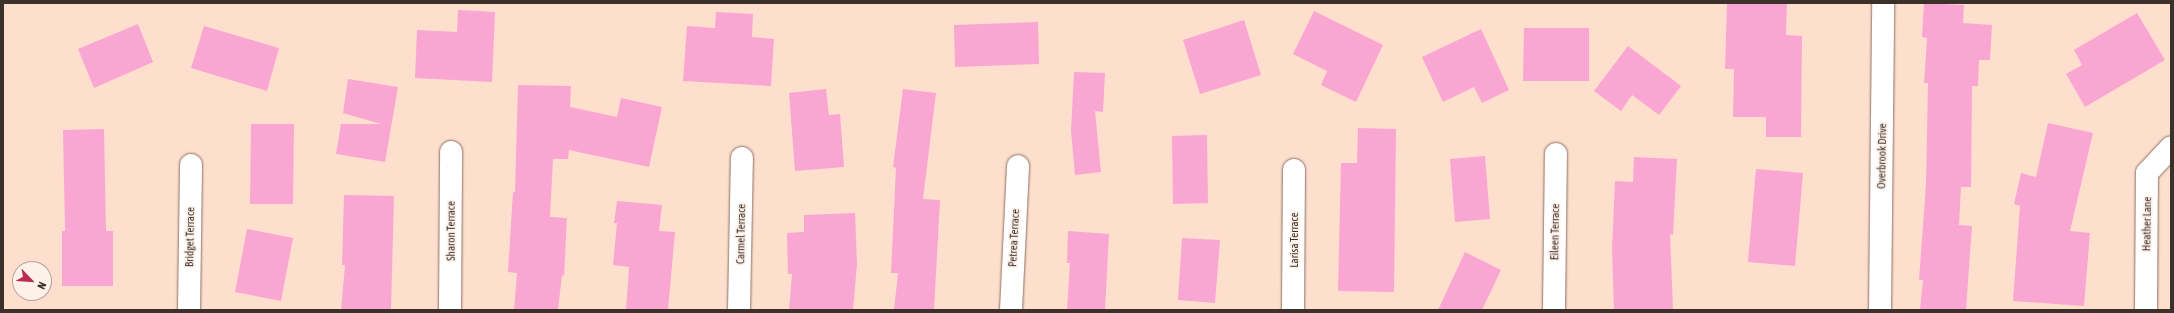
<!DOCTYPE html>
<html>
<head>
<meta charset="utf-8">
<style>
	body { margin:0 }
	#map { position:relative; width:2174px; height:313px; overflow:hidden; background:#fedfce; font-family:"Asap Condensed",sans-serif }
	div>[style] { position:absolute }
	.building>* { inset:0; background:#faa6d2 }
	.roads { filter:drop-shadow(0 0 1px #8c7162) drop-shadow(0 0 1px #8c7162) }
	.minor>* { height:22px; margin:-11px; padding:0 11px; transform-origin:11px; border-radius:11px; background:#fff }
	span { translate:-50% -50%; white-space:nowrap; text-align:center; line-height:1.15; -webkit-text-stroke:3.5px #fdf1ea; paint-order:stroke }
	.street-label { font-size:11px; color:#3c312a }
	.frame { position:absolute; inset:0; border:4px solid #3c312a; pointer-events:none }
	.north { position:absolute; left:12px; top:261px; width:40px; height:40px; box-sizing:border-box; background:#fdf1ea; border:1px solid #b0a49d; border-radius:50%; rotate:115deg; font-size:11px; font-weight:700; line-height:16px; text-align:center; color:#3c312a }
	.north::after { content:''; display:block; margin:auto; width:14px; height:18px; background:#bc2c4f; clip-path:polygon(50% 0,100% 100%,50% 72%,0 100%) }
</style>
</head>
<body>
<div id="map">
	<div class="building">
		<i style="clip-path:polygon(1727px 3px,1787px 3px,1786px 35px,1802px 36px,1801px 137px,1766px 137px,1766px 117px,1733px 117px,1734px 69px,1725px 69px)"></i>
		<i style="clip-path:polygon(1924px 3px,1964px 5px,1963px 23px,1992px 25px,1990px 60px,1979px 60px,1978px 86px,1972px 86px,1971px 187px,1961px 187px,1959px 225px,1972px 226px,1966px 310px,1920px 310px,1923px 280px,1919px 280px,1926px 184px,1928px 83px,1924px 83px,1927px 38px,1922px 37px)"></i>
		<i style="clip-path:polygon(458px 10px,495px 12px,492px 82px,415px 78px,417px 30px,457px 32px)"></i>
		<i style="clip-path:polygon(1314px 11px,1383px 45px,1356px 102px,1321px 85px,1327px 71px,1293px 54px)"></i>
		<i style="clip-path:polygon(716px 12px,753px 14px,752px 37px,774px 39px,771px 86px,683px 81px,687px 26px,715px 28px)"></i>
		<i style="clip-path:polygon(2137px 13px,2165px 60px,2085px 107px,2066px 74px,2082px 65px,2074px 50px)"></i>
		<i style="clip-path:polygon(1244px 20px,1261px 75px,1200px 94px,1183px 40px)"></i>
		<i style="clip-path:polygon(1038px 22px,1039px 64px,955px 67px,954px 25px)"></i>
		<i style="clip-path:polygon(138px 24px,153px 62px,94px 88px,78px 49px)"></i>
		<i style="clip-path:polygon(204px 26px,279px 48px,267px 91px,191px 68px)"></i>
		<i style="clip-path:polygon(1524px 28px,1589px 28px,1589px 81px,1523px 81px)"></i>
		<i style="clip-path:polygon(1481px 29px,1509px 90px,1482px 103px,1474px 87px,1443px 102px,1422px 57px)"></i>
		<i style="clip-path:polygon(1628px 46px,1681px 86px,1659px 115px,1632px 95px,1621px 111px,1594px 91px)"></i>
		<i style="clip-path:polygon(1074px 72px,1105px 73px,1103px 112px,1095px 111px,1101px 172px,1075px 175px,1071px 131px)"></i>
		<i style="clip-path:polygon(348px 79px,398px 87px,385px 162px,336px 154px,341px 124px,381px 124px,343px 113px)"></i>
		<i style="clip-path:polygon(518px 85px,571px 86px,570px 107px,617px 117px,621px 98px,662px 107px,649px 167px,569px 150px,568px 159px,553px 159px,550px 217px,567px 218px,564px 276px,562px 275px,558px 310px,514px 310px,517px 273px,508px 272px,513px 192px,515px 192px)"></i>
		<i style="clip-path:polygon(826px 89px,829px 115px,840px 114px,844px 167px,795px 171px,789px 93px)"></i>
		<i style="clip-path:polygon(903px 89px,936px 93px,923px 199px,940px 200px,934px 310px,894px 310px,898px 273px,891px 273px,896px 168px,893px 167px)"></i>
		<i style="clip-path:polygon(2048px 123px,2093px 133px,2070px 231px,2090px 233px,2084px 306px,2013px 301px,2020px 206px,2014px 204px,2021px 173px,2036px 177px)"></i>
		<i style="clip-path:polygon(251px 124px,294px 124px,293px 204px,250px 204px)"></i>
		<i style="clip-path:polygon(1358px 128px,1396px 129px,1394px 292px,1338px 291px,1341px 163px,1357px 163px)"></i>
		<i style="clip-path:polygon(104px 129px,106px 231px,113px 231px,113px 286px,62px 286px,62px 231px,65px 231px,63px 130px)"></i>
		<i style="clip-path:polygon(1207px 135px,1208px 203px,1173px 204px,1172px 136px)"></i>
		<i style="clip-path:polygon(1485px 156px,1490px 219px,1455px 222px,1450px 159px)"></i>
		<i style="clip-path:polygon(1634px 157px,1677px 159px,1673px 235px,1670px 234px,1673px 310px,1614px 310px,1612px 249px,1615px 181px,1633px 182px)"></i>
		<i style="clip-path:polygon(1756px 169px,1803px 173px,1795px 266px,1748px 262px)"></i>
		<i style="clip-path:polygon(344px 195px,394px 196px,391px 310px,341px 310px,345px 265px,342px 265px)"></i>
		<i style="clip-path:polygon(617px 201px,662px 205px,659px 231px,675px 232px,668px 310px,626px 310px,629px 267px,613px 265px,617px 223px,614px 223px)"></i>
		<i style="clip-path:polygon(855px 213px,857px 264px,853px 310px,789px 310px,792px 274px,788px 274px,787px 233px,804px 232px,804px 215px)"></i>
		<i style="clip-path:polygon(247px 229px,293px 238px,281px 301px,235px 292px)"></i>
		<i style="clip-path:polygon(1068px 231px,1109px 234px,1105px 310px,1067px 310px,1070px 263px,1067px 263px)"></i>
		<i style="clip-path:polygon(1182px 238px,1220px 240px,1215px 303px,1178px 300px)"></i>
		<i style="clip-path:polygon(1465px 252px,1501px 270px,1482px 310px,1438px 310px)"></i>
	</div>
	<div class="roads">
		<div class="minor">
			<i style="left:189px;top:310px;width:145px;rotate:-89.2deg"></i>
			<i style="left:450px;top:310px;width:158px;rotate:-89.6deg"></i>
			<i style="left:739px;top:310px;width:152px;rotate:-88.9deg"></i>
			<i style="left:1011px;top:310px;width:144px;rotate:-87.2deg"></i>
			<i style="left:1293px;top:310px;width:140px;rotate:-89.6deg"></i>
			<i style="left:1554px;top:310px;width:156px;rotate:-89.3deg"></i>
			<i style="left:1880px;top:310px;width:307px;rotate:-89.4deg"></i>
			<i style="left:2146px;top:310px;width:137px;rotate:-89.6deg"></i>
			<i style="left:2147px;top:173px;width:35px;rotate:-47deg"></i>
		</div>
	</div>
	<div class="street-label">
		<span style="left:1882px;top:156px;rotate:-89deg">Overbrook Drive</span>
		<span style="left:2147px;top:224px;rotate:-89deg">Heather Lane</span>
		<span style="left:451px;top:231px;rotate:-90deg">Sharon Terrace</span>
		<span style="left:1555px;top:232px;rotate:-89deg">Eileen Terrace</span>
		<span style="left:741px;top:234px;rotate:-89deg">Carmel Terrace</span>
		<span style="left:190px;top:237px;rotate:-89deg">Bridget Terrace</span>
		<span style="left:1014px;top:238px;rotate:-87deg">Petrea Terrace</span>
		<span style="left:1294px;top:240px;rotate:-90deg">Larisa Terrace</span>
	</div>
	<div class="frame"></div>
	<div class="north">N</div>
</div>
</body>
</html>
